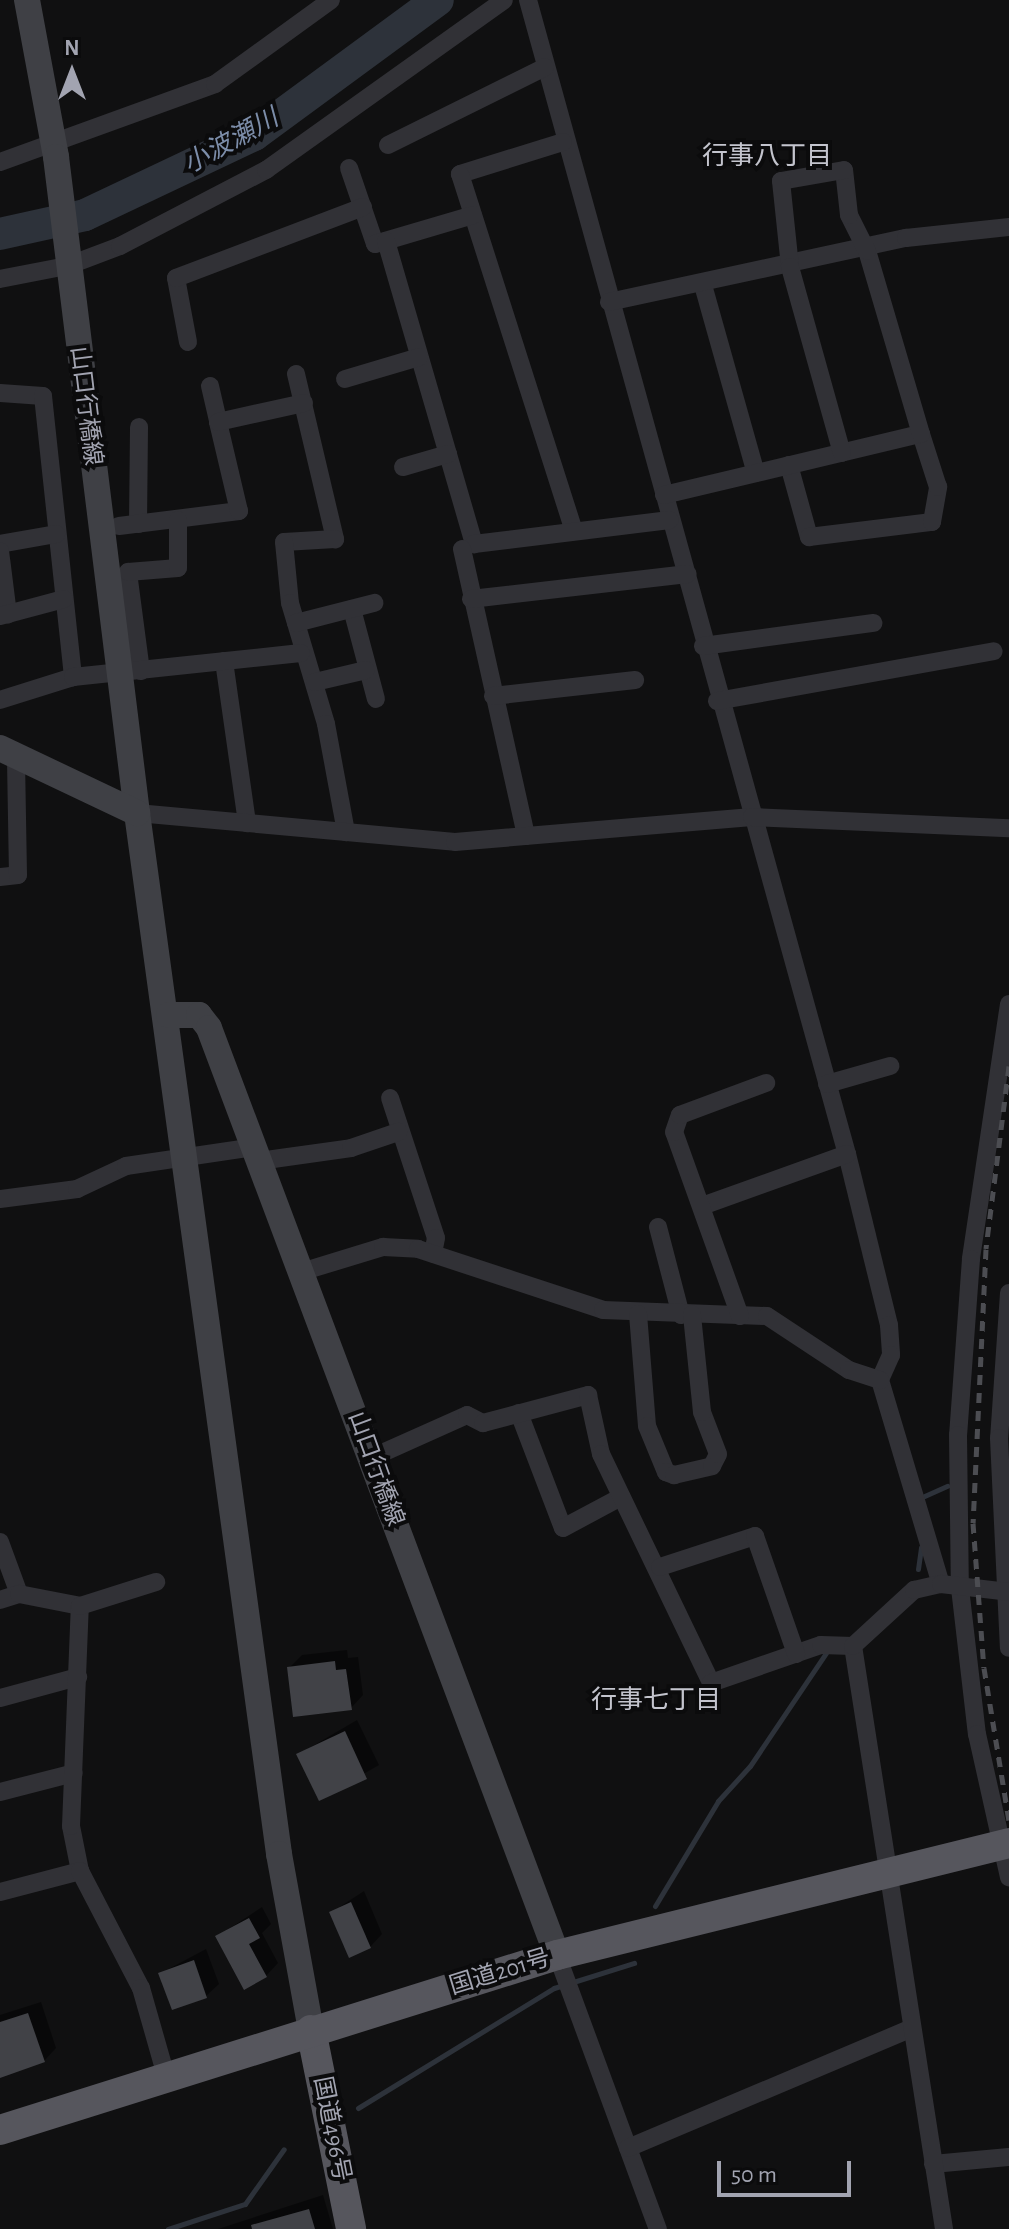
<!DOCTYPE html>
<html>
<head>
<meta charset="utf-8">
<style>
	body { margin:0 }
	#map { position:relative; width:1009px; height:2229px; overflow:hidden; background:#101011; font-family:"Alegreya Sans","Noto Sans JP",sans-serif }
	div>[style] { position:absolute }
	.shadow>* { inset:0; background:#0007 }
	.stream>* { height:5px; margin:-2.5px; padding:0 2.5px; transform-origin:2.5px; border-radius:2.5px; background:#2d323a }
	.river>* { height:32px; margin:-16px; padding:0 16px; transform-origin:16px; border-radius:16px; background:#2d323a }
	.building>* { inset:0; background:#414247 }
	.minor>* { height:18px; margin:-9px; padding:0 9px; transform-origin:9px; border-radius:9px; background:#313136 }
	.secondary>* { height:26px; margin:-13px; padding:0 13px; transform-origin:13px; border-radius:13px; background:#3f4045 }
	.trunk>* { height:30px; margin:-15px; padding:0 15px; transform-origin:15px; border-radius:15px; background:#56565d }
	.rail>* { height:5px; margin-top:-2.5px; transform-origin:0; background:repeating-linear-gradient(90deg,#4c4d52 0 10px,transparent 0 18px) }
	span { translate:-50% -50%; white-space:nowrap; text-align:center; line-height:1.15; -webkit-text-stroke:8px #0b0b0c; paint-order:stroke }
	.street-label { font-size:24px; color:#a2a4b1 }
	.water-label { font-size:26px; color:#7c8da9; font-style:italic }
	.neighbourhood-label { font-size:26px; color:#c3c4cd }
	.north { position:absolute; left:32px; top:32px; width:80px; height:80px; -webkit-text-stroke:6px #0b0b0c; paint-order:stroke; rotate:0deg; font-size:22px; font-weight:700; line-height:32px; text-align:center; color:#a2a4b1 }
	.north::after { content:''; display:block; margin:auto; width:28px; height:36px; background:#a2a4b1; clip-path:polygon(50% 0,100% 100%,50% 72%,0 100%) }
	.scale { position:absolute; left:717px; top:2161px; width:134px; height:36px; box-sizing:border-box; border:4px solid #a2a4b1; border-top:0; padding-left:10px; font-size:24px; line-height:28px; white-space:nowrap; color:#a2a4b1; -webkit-text-stroke:6px #0b0b0c; paint-order:stroke }
</style>
</head>
<body>
<div id="map">
	<div class="shadow">
		<i style="clip-path:polygon(347px 1650px,348px 1658px,358px 1657px,363px 1695px,351px 1708px,289px 1668px,302px 1655px)"></i>
		<i style="clip-path:polygon(357px 1720px,379px 1765px,320px 1799px,299px 1754px)"></i>
		<i style="clip-path:polygon(364px 1891px,382px 1934px,370px 1947px,332px 1912px)"></i>
		<i style="clip-path:polygon(262px 1907px,271px 1924px,262px 1933px,278px 1963px,266px 1976px,218px 1936px)"></i>
		<i style="clip-path:polygon(206px 1949px,219px 1984px,206px 1996px,161px 1973px)"></i>
		<i style="clip-path:polygon(41px 2002px,56px 2048px,44px 2061px,0 2076px,0 2015px)"></i>
		<i style="clip-path:polygon(323px 2195px,333px 2229px,218px 2229px)"></i>
	</div>
	<div class="stream">
		<i style="left:920px;top:1498px;width:30px;rotate:-24deg"></i>
		<i style="left:918px;top:1569px;width:22px;rotate:-82deg"></i>
		<i style="left:655px;top:1906px;width:122px;rotate:-59deg"></i>
		<i style="left:718px;top:1801px;width:47px;rotate:-47.6deg"></i>
		<i style="left:750px;top:1766px;width:136px;rotate:-56.1deg"></i>
		<i style="left:358px;top:2108px;width:230px;rotate:-31.5deg"></i>
		<i style="left:554px;top:1988px;width:84px;rotate:-17.4deg"></i>
		<i style="left:168px;top:2229px;width:81px;rotate:-18deg"></i>
		<i style="left:245px;top:2204px;width:67px;rotate:-54.7deg"></i>
	</div>
	<div class="river">
		<i style="left:0;top:234px;width:87px;rotate:-12.6deg"></i>
		<i style="left:85px;top:215px;width:187px;rotate:-25.3deg"></i>
		<i style="left:254px;top:135px;width:228px;rotate:-36.3deg"></i>
	</div>
	<div class="building">
		<i style="clip-path:polygon(335px 1661px,336px 1670px,346px 1669px,352px 1710px,293px 1717px,287px 1667px)"></i>
		<i style="clip-path:polygon(345px 1731px,367px 1779px,319px 1801px,296px 1754px)"></i>
		<i style="clip-path:polygon(351px 1902px,371px 1948px,349px 1958px,329px 1912px)"></i>
		<i style="clip-path:polygon(249px 1918px,260px 1938px,249px 1944px,267px 1977px,244px 1990px,215px 1936px)"></i>
		<i style="clip-path:polygon(194px 1960px,207px 1998px,172px 2010px,158px 1973px)"></i>
		<i style="clip-path:polygon(28px 2013px,45px 2062px,0 2078px,0 2022px)"></i>
		<i style="clip-path:polygon(309px 2209px,315px 2229px,252px 2229px,251px 2225px)"></i>
	</div>
	<div class="minor">
		<i style="left:528px;top:0;width:1197px;rotate:74.55deg"></i>
		<i style="left:847px;top:1154px;width:176px;rotate:76.2deg"></i>
		<i style="left:889px;top:1325px;width:30px;rotate:86deg"></i>
		<i style="left:891px;top:1355px;width:27px;rotate:114deg"></i>
		<i style="left:880px;top:1380px;width:213px;rotate:73.4deg"></i>
		<i style="left:563px;top:142px;width:108px;rotate:162.7deg"></i>
		<i style="left:460px;top:174px;width:375px;rotate:72.3deg"></i>
		<i style="left:388px;top:145px;width:175px;rotate:-26.4deg"></i>
		<i style="left:0;top:162px;width:229px;rotate:-19.9deg"></i>
		<i style="left:215px;top:84px;width:143px;rotate:-35.9deg"></i>
		<i style="left:349px;top:168px;width:80px;rotate:71.1deg"></i>
		<i style="left:375px;top:244px;width:102px;rotate:-16.5deg"></i>
		<i style="left:386px;top:241px;width:316px;rotate:73.8deg"></i>
		<i style="left:474px;top:544px;width:197px;rotate:-7deg"></i>
		<i style="left:0;top:279px;width:68px;rotate:-11deg"></i>
		<i style="left:67px;top:266px;width:57px;rotate:-20.7deg"></i>
		<i style="left:120px;top:246px;width:165px;rotate:-27.5deg"></i>
		<i style="left:266px;top:170px;width:292px;rotate:-35.5deg"></i>
		<i style="left:703px;top:285px;width:195px;rotate:74.3deg"></i>
		<i style="left:609px;top:302px;width:304px;rotate:-12.2deg"></i>
		<i style="left:906px;top:238px;width:104px;rotate:-6.1deg"></i>
		<i style="left:188px;top:342px;width:65px;rotate:-100.6deg"></i>
		<i style="left:176px;top:278px;width:200px;rotate:-20.8deg"></i>
		<i style="left:296px;top:374px;width:170px;rotate:76.7deg"></i>
		<i style="left:335px;top:539px;width:51px;rotate:176.6deg"></i>
		<i style="left:284px;top:542px;width:61px;rotate:84.4deg"></i>
		<i style="left:290px;top:603px;width:126px;rotate:73.4deg"></i>
		<i style="left:326px;top:724px;width:110px;rotate:79.5deg"></i>
		<i style="left:345px;top:379px;width:77px;rotate:-16.6deg"></i>
		<i style="left:210px;top:386px;width:37px;rotate:77deg"></i>
		<i style="left:0;top:393px;width:43px;rotate:4deg"></i>
		<i style="left:43px;top:396px;width:283px;rotate:83.9deg"></i>
		<i style="left:789px;top:465px;width:75px;rotate:74.5deg"></i>
		<i style="left:809px;top:537px;width:124px;rotate:-7deg"></i>
		<i style="left:932px;top:522px;width:36px;rotate:-80deg"></i>
		<i style="left:938px;top:487px;width:56px;rotate:-107.8deg"></i>
		<i style="left:403px;top:467px;width:47px;rotate:-16.1deg"></i>
		<i style="left:664px;top:495px;width:264px;rotate:-13.4deg"></i>
		<i style="left:921px;top:434px;width:191px;rotate:-106.4deg"></i>
		<i style="left:867px;top:251px;width:40px;rotate:-116.6deg"></i>
		<i style="left:849px;top:215px;width:45px;rotate:-96.3deg"></i>
		<i style="left:844px;top:170px;width:64px;rotate:170.1deg"></i>
		<i style="left:781px;top:181px;width:86px;rotate:84deg"></i>
		<i style="left:790px;top:267px;width:193px;rotate:74.4deg"></i>
		<i style="left:138px;top:524px;width:97px;rotate:-89.4deg"></i>
		<i style="left:119px;top:526px;width:121px;rotate:-7.1deg"></i>
		<i style="left:239px;top:511px;width:91px;rotate:-103.3deg"></i>
		<i style="left:218px;top:422px;width:88px;rotate:-12.5deg"></i>
		<i style="left:0;top:544px;width:57px;rotate:-10.1deg"></i>
		<i style="left:462px;top:549px;width:294px;rotate:77.4deg"></i>
		<i style="left:0;top:551px;width:64px;rotate:82.8deg"></i>
		<i style="left:471px;top:599px;width:218px;rotate:-6.6deg"></i>
		<i style="left:352px;top:609px;width:93px;rotate:75.1deg"></i>
		<i style="left:0;top:616px;width:66px;rotate:-14.9deg"></i>
		<i style="left:296px;top:623px;width:81px;rotate:-14.4deg"></i>
		<i style="left:703px;top:646px;width:172px;rotate:-7.7deg"></i>
		<i style="left:224px;top:661px;width:164px;rotate:81.9deg"></i>
		<i style="left:141px;top:671px;width:100px;rotate:-97.5deg"></i>
		<i style="left:128px;top:572px;width:50px;rotate:-4.6deg"></i>
		<i style="left:178px;top:568px;width:48px;rotate:-90deg"></i>
		<i style="left:315px;top:682px;width:52px;rotate:-13.2deg"></i>
		<i style="left:493px;top:696px;width:143px;rotate:-6.4deg"></i>
		<i style="left:0;top:700px;width:77px;rotate:-17.5deg"></i>
		<i style="left:73px;top:677px;width:229px;rotate:-6deg"></i>
		<i style="left:717px;top:701px;width:281px;rotate:-10.2deg"></i>
		<i style="left:137px;top:813px;width:319px;rotate:5.2deg"></i>
		<i style="left:455px;top:842px;width:298px;rotate:-4.8deg"></i>
		<i style="left:752px;top:817px;width:257px;rotate:2.5deg"></i>
		<i style="left:0;top:877px;width:18px;rotate:-6deg"></i>
		<i style="left:18px;top:875px;width:119px;rotate:-91deg"></i>
		<i style="left:1009px;top:1004px;width:258px;rotate:98.5deg"></i>
		<i style="left:971px;top:1259px;width:176px;rotate:94.2deg"></i>
		<i style="left:958px;top:1435px;width:153px;rotate:89.3deg"></i>
		<i style="left:960px;top:1588px;width:147px;rotate:83.4deg"></i>
		<i style="left:977px;top:1734px;width:147px;rotate:77.4deg"></i>
		<i style="left:827px;top:1084px;width:66px;rotate:-15.9deg"></i>
		<i style="left:390px;top:1098px;width:147px;rotate:71.8deg"></i>
		<i style="left:436px;top:1238px;width:16px;rotate:101deg"></i>
		<i style="left:259px;top:1161px;width:93px;rotate:-8deg"></i>
		<i style="left:351px;top:1148px;width:50px;rotate:-18.8deg"></i>
		<i style="left:0;top:1199px;width:78px;rotate:-7.4deg"></i>
		<i style="left:77px;top:1189px;width:54px;rotate:-25.1deg"></i>
		<i style="left:126px;top:1166px;width:129px;rotate:-8.4deg"></i>
		<i style="left:702px;top:1206px;width:154px;rotate:-19.7deg"></i>
		<i style="left:658px;top:1227px;width:91px;rotate:75.4deg"></i>
		<i style="left:301px;top:1272px;width:86px;rotate:-17deg"></i>
		<i style="left:383px;top:1247px;width:35px;rotate:3deg"></i>
		<i style="left:418px;top:1249px;width:195px;rotate:18.2deg"></i>
		<i style="left:603px;top:1310px;width:164px;rotate:2.1deg"></i>
		<i style="left:767px;top:1316px;width:98px;rotate:33.4deg"></i>
		<i style="left:849px;top:1370px;width:33px;rotate:18deg"></i>
		<i style="left:1009px;top:1293px;width:145px;rotate:93.9deg"></i>
		<i style="left:999px;top:1438px;width:210px;rotate:87.3deg"></i>
		<i style="left:638px;top:1314px;width:112px;rotate:85.4deg"></i>
		<i style="left:647px;top:1426px;width:50px;rotate:67.6deg"></i>
		<i style="left:666px;top:1472px;width:9px;rotate:21deg"></i>
		<i style="left:674px;top:1475px;width:39px;rotate:-13deg"></i>
		<i style="left:712px;top:1466px;width:13px;rotate:-63deg"></i>
		<i style="left:718px;top:1454px;width:45px;rotate:-110.9deg"></i>
		<i style="left:702px;top:1412px;width:98px;rotate:-95.9deg"></i>
		<i style="left:740px;top:1316px;width:195px;rotate:-109.7deg"></i>
		<i style="left:674px;top:1132px;width:18px;rotate:-71deg"></i>
		<i style="left:680px;top:1115px;width:92px;rotate:-20.4deg"></i>
		<i style="left:519px;top:1413px;width:123px;rotate:69.1deg"></i>
		<i style="left:563px;top:1528px;width:66px;rotate:-28.1deg"></i>
		<i style="left:371px;top:1458px;width:105px;rotate:-24.1deg"></i>
		<i style="left:467px;top:1415px;width:18px;rotate:27deg"></i>
		<i style="left:483px;top:1423px;width:109px;rotate:-14.9deg"></i>
		<i style="left:588px;top:1395px;width:60px;rotate:77.6deg"></i>
		<i style="left:601px;top:1454px;width:254px;rotate:64.3deg"></i>
		<i style="left:711px;top:1683px;width:116px;rotate:-19.1deg"></i>
		<i style="left:821px;top:1645px;width:32px;rotate:2deg"></i>
		<i style="left:0;top:1542px;width:55px;rotate:69.9deg"></i>
		<i style="left:660px;top:1567px;width:100px;rotate:-18.1deg"></i>
		<i style="left:755px;top:1536px;width:125px;rotate:70.8deg"></i>
		<i style="left:0;top:1600px;width:20px;rotate:-18deg"></i>
		<i style="left:19px;top:1594px;width:62px;rotate:11.1deg"></i>
		<i style="left:0;top:1698px;width:81px;rotate:-15.1deg"></i>
		<i style="left:0;top:1792px;width:76px;rotate:-14.4deg"></i>
		<i style="left:80px;top:1871px;width:46px;rotate:-101.3deg"></i>
		<i style="left:71px;top:1826px;width:220px;rotate:-87.7deg"></i>
		<i style="left:80px;top:1606px;width:80px;rotate:-17.5deg"></i>
		<i style="left:0;top:1892px;width:83px;rotate:-14.7deg"></i>
		<i style="left:80px;top:1871px;width:132px;rotate:62.5deg"></i>
		<i style="left:141px;top:1988px;width:87px;rotate:74.1deg"></i>
		<i style="left:557px;top:1955px;width:292px;rotate:69.8deg"></i>
		<i style="left:628px;top:2148px;width:308px;rotate:-22.9deg"></i>
		<i style="left:933px;top:2164px;width:76px;rotate:-5.3deg"></i>
		<i style="left:944px;top:2229px;width:590px;rotate:-98.87deg"></i>
		<i style="left:853px;top:1646px;width:83px;rotate:-42.6deg"></i>
		<i style="left:914px;top:1590px;width:28px;rotate:-13deg"></i>
		<i style="left:941px;top:1584px;width:68px;rotate:6.7deg"></i>
	</div>
	<div class="secondary">
		<i style="left:27px;top:0;width:160px;rotate:79.5deg"></i>
		<i style="left:56px;top:157px;width:661px;rotate:82.96deg"></i>
		<i style="left:137px;top:813px;width:1051px;rotate:82.23deg"></i>
		<i style="left:279px;top:1854px;width:179px;rotate:79.7deg"></i>
		<i style="left:0;top:748px;width:152px;rotate:25.4deg"></i>
		<i style="left:169px;top:1015px;width:30px"></i>
		<i style="left:199px;top:1015px;width:16px;rotate:52deg"></i>
		<i style="left:209px;top:1028px;width:990px;rotate:69.42deg"></i>
	</div>
	<div class="trunk">
		<i style="left:311px;top:2030px;width:203px;rotate:78.6deg"></i>
		<i style="left:0;top:2130px;width:584px;rotate:-17.44deg"></i>
		<i style="left:557px;top:1955px;width:466px;rotate:-13.9deg"></i>
	</div>
	<div class="rail">
		<i style="left:1009px;top:1066px;width:184px;rotate:97.2deg"></i>
		<i style="left:986px;top:1249px;width:274px;rotate:92.7deg"></i>
		<i style="left:973px;top:1523px;width:145px;rotate:85.7deg"></i>
		<i style="left:984px;top:1668px;width:154px;rotate:80.7deg"></i>
	</div>
	<div class="street-label">
		<span style="left:85px;top:406px;rotate:83deg">山口行橋線</span>
		<span style="left:375px;top:1469px;rotate:70deg">山口行橋線</span>
		<span style="left:500px;top:1973px;rotate:-17deg">国道201号</span>
		<span style="left:331px;top:2129px;rotate:79deg">国道496号</span>
	</div>
	<div class="water-label">
		<span style="left:231px;top:142px;rotate:-29deg">小波瀬川</span>
	</div>
	<div class="neighbourhood-label">
		<span style="left:767px;top:157px">行事八丁目</span>
		<span style="left:656px;top:1701px">行事七丁目</span>
	</div>
	<div class="north">N</div>
	<div class="scale">50 m</div>
</div>
</body>
</html>
